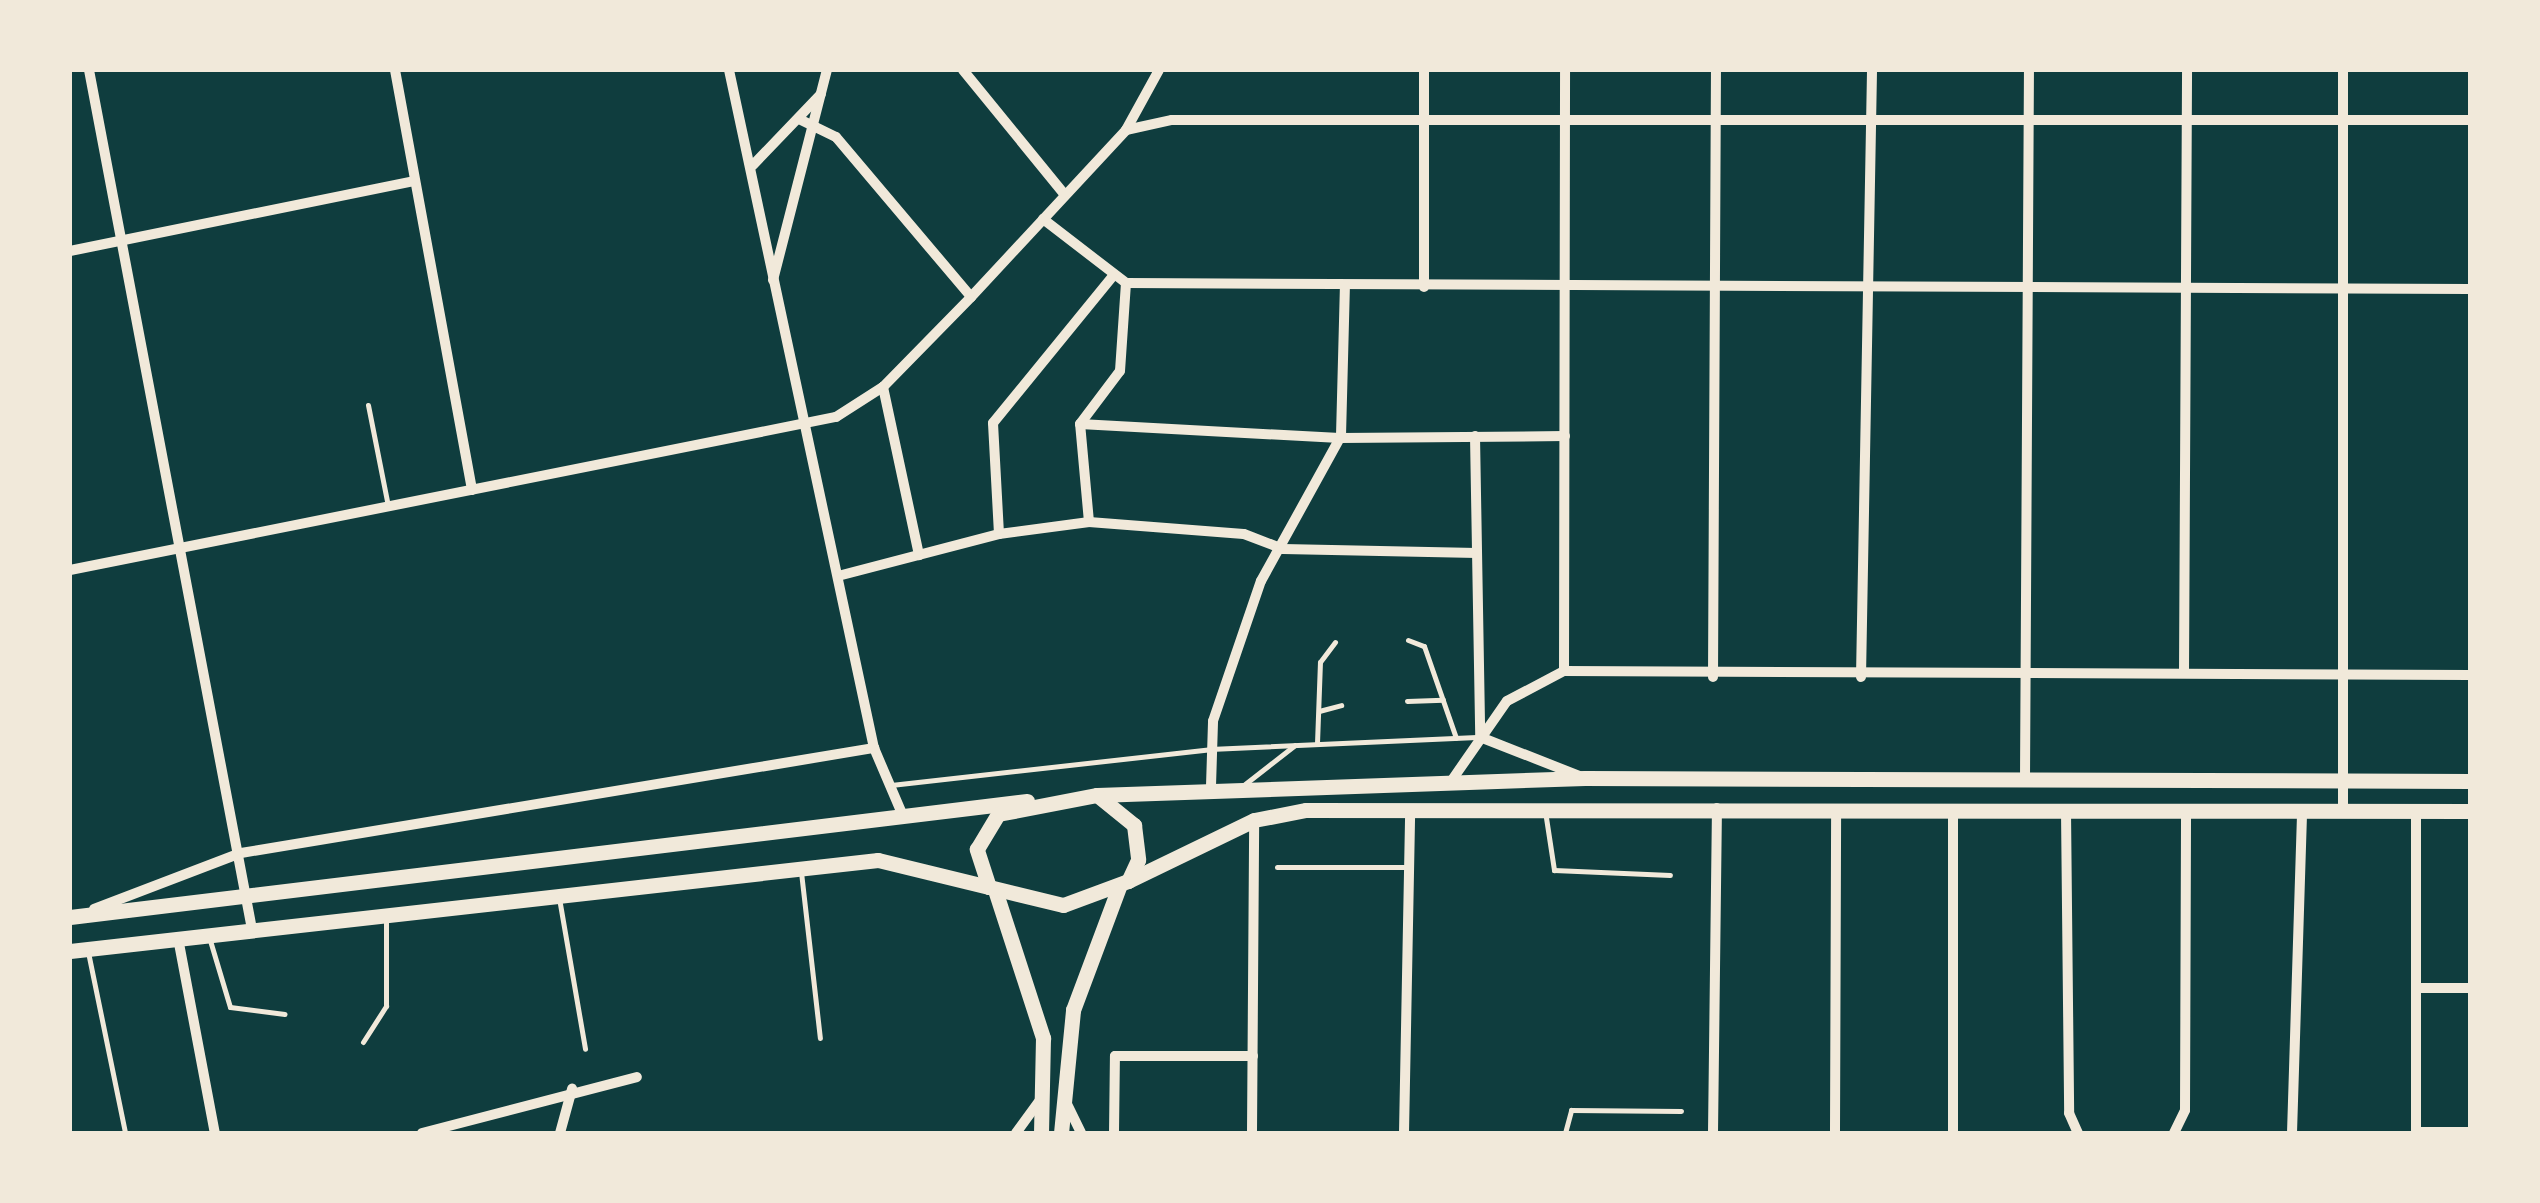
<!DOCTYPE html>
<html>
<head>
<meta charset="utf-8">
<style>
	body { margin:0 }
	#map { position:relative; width:2540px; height:1203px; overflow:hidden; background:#0f3d3e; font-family:"Noto Serif",serif }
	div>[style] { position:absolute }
	.service>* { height:5px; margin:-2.5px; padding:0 2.5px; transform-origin:2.5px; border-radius:2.5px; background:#f1e9da }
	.minor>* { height:10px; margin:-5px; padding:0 5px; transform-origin:5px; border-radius:5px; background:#f1e9da }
	.secondary>* { height:15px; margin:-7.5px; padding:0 7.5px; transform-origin:7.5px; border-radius:7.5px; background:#f1e9da }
	.primary>* { height:15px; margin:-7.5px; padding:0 7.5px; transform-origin:7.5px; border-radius:7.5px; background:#f1e9da }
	span { translate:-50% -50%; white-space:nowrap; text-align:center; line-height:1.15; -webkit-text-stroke:10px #f1e9da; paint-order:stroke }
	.frame { position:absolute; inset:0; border:72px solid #f1e9da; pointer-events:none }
</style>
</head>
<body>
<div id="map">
	<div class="service">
		<i style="left:368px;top:405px;width:103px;rotate:78.8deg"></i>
		<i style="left:1408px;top:640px;width:17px;rotate:21deg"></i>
		<i style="left:1424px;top:646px;width:97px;rotate:70.8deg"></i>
		<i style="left:1407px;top:701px;width:36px;rotate:-2deg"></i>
		<i style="left:1319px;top:711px;width:23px;rotate:-15deg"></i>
		<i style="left:1317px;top:743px;width:81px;rotate:-87.9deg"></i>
		<i style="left:1320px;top:662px;width:25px;rotate:-53deg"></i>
		<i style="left:1245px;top:784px;width:63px;rotate:-38deg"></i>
		<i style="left:891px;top:785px;width:321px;rotate:-6.4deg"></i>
		<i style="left:1210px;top:749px;width:267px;rotate:-2.6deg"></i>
		<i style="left:1545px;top:811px;width:60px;rotate:81.3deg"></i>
		<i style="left:1554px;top:870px;width:116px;rotate:2.5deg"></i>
		<i style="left:1277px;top:867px;width:131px"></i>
		<i style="left:801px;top:872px;width:167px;rotate:83.5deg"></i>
		<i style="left:559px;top:898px;width:153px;rotate:80.2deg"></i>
		<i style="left:209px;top:937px;width:73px;rotate:73.3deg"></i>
		<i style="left:230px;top:1007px;width:55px;rotate:7.3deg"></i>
		<i style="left:88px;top:952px;width:185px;rotate:78.4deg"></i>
		<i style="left:363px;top:1042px;width:43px;rotate:-57.4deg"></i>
		<i style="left:386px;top:1006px;width:89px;rotate:-90deg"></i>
		<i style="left:1565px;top:1133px;width:24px;rotate:-75deg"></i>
		<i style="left:1571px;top:1110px;width:110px;rotate:0.5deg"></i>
	</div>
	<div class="minor">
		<i style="left:89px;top:70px;width:874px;rotate:79.26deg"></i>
		<i style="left:395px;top:70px;width:427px;rotate:79.6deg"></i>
		<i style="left:729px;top:70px;width:693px;rotate:77.93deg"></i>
		<i style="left:874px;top:748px;width:74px;rotate:66.9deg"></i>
		<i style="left:963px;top:70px;width:161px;rotate:50.8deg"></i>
		<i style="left:799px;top:119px;width:41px;rotate:25.9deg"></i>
		<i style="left:836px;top:137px;width:209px;rotate:49.8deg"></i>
		<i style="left:1126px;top:130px;width:47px;rotate:-12.3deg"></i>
		<i style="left:1172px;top:120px;width:1298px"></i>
		<i style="left:753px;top:165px;width:98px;rotate:-46.2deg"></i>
		<i style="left:1043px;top:219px;width:105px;rotate:37.6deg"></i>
		<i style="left:1126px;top:283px;width:1344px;rotate:0.26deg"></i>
		<i style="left:70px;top:251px;width:352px;rotate:-11.5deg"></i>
		<i style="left:773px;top:280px;width:217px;rotate:-75.6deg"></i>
		<i style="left:1424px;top:287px;width:217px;rotate:-90deg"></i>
		<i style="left:883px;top:387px;width:172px;rotate:77.9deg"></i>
		<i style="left:1080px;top:424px;width:260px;rotate:3.1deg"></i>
		<i style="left:1340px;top:438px;width:225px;rotate:-0.5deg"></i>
		<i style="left:1475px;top:436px;width:299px;rotate:89deg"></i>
		<i style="left:1089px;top:522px;width:98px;rotate:-95.2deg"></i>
		<i style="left:1080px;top:424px;width:66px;rotate:-53deg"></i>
		<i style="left:1120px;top:371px;width:88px;rotate:-86.1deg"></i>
		<i style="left:999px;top:534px;width:111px;rotate:-93.1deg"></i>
		<i style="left:993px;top:423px;width:188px;rotate:-50.8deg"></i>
		<i style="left:70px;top:570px;width:781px;rotate:-11.3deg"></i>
		<i style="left:836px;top:417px;width:56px;rotate:-32.6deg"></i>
		<i style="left:883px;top:387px;width:126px;rotate:-45.6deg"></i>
		<i style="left:971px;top:297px;width:228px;rotate:-47.1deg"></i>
		<i style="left:1126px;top:130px;width:68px;rotate:-61.2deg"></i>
		<i style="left:838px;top:576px;width:166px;rotate:-14.6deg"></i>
		<i style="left:999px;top:534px;width:91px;rotate:-7.6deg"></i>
		<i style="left:1089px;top:522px;width:155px;rotate:4.4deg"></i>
		<i style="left:1244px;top:534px;width:42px;rotate:21deg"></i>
		<i style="left:1283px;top:549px;width:194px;rotate:1.2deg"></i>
		<i style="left:1564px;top:671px;width:601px;rotate:-89.9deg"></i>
		<i style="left:2184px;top:672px;width:602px;rotate:-89.71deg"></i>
		<i style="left:1713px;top:677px;width:607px;rotate:-89.72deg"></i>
		<i style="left:1861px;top:677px;width:607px;rotate:-88.96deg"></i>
		<i style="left:1480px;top:737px;width:110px;rotate:21.4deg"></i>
		<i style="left:2025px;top:779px;width:709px;rotate:-89.68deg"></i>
		<i style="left:1452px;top:780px;width:96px;rotate:-55.2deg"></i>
		<i style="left:1507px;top:701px;width:64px;rotate:-27.8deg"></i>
		<i style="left:1564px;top:671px;width:906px;rotate:0.25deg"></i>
		<i style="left:1211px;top:786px;width:65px;rotate:-88.2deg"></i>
		<i style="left:1213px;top:721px;width:148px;rotate:-71.1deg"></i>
		<i style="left:1261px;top:581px;width:166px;rotate:-61.1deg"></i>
		<i style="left:1341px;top:436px;width:150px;rotate:-88.5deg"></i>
		<i style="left:1953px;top:810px;width:323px;rotate:90deg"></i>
		<i style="left:2066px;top:811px;width:302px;rotate:89.4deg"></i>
		<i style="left:2069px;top:1113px;width:22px;rotate:66deg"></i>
		<i style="left:2343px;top:811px;width:741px;rotate:-90deg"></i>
		<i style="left:94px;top:909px;width:157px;rotate:-20.9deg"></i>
		<i style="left:241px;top:853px;width:642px;rotate:-9.42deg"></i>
		<i style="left:178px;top:938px;width:198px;rotate:79.3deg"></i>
		<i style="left:2416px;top:988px;width:54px"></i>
		<i style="left:1066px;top:1102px;width:34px;rotate:64deg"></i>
		<i style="left:2416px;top:1132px;width:54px"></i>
		<i style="left:422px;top:1133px;width:222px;rotate:-14.6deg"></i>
		<i style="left:560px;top:1133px;width:46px;rotate:-74.7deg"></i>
		<i style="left:1016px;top:1133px;width:41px;rotate:-54deg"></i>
		<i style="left:1114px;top:1133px;width:77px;rotate:-89.3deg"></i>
		<i style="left:1115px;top:1056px;width:138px"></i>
		<i style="left:1252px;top:1133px;width:313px;rotate:-89.6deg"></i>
		<i style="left:1404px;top:1133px;width:324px;rotate:-88.9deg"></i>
		<i style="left:1713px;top:1133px;width:325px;rotate:-89.3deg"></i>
		<i style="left:1835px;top:1133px;width:324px;rotate:-89.8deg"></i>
		<i style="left:2174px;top:1133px;width:25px;rotate:-64deg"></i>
		<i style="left:2185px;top:1110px;width:299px;rotate:-89.8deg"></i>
		<i style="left:2292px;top:1133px;width:322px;rotate:-88.2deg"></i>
		<i style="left:2416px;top:1133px;width:322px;rotate:-90deg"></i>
	</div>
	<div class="secondary">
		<i style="left:70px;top:917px;width:964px;rotate:-6.91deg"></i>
		<i style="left:70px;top:951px;width:813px;rotate:-6.43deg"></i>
		<i style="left:878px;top:860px;width:114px;rotate:13.7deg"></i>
	</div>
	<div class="primary">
		<i style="left:1097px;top:795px;width:488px;rotate:-2deg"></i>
		<i style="left:1585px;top:778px;width:885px;rotate:0.19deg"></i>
		<i style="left:1097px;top:795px;width:48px;rotate:39deg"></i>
		<i style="left:1134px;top:825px;width:35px;rotate:83deg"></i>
		<i style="left:1138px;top:860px;width:23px;rotate:115deg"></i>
		<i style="left:1128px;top:881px;width:69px;rotate:159.7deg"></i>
		<i style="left:1063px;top:905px;width:76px;rotate:-166.3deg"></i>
		<i style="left:989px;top:887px;width:40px;rotate:-108deg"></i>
		<i style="left:977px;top:849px;width:41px;rotate:-59deg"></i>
		<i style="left:998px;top:814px;width:101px;rotate:-10.9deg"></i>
		<i style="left:1128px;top:881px;width:140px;rotate:-25.8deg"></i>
		<i style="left:1254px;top:820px;width:53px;rotate:-10.9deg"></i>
		<i style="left:1306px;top:810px;width:1164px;rotate:0.05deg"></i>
		<i style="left:995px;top:890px;width:156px;rotate:72deg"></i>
		<i style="left:1043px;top:1038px;width:95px;rotate:91.2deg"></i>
		<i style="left:1061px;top:1133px;width:124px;rotate:-84.4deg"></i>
		<i style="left:1073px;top:1010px;width:131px;rotate:-69.5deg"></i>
	</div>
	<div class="frame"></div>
</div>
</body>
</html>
